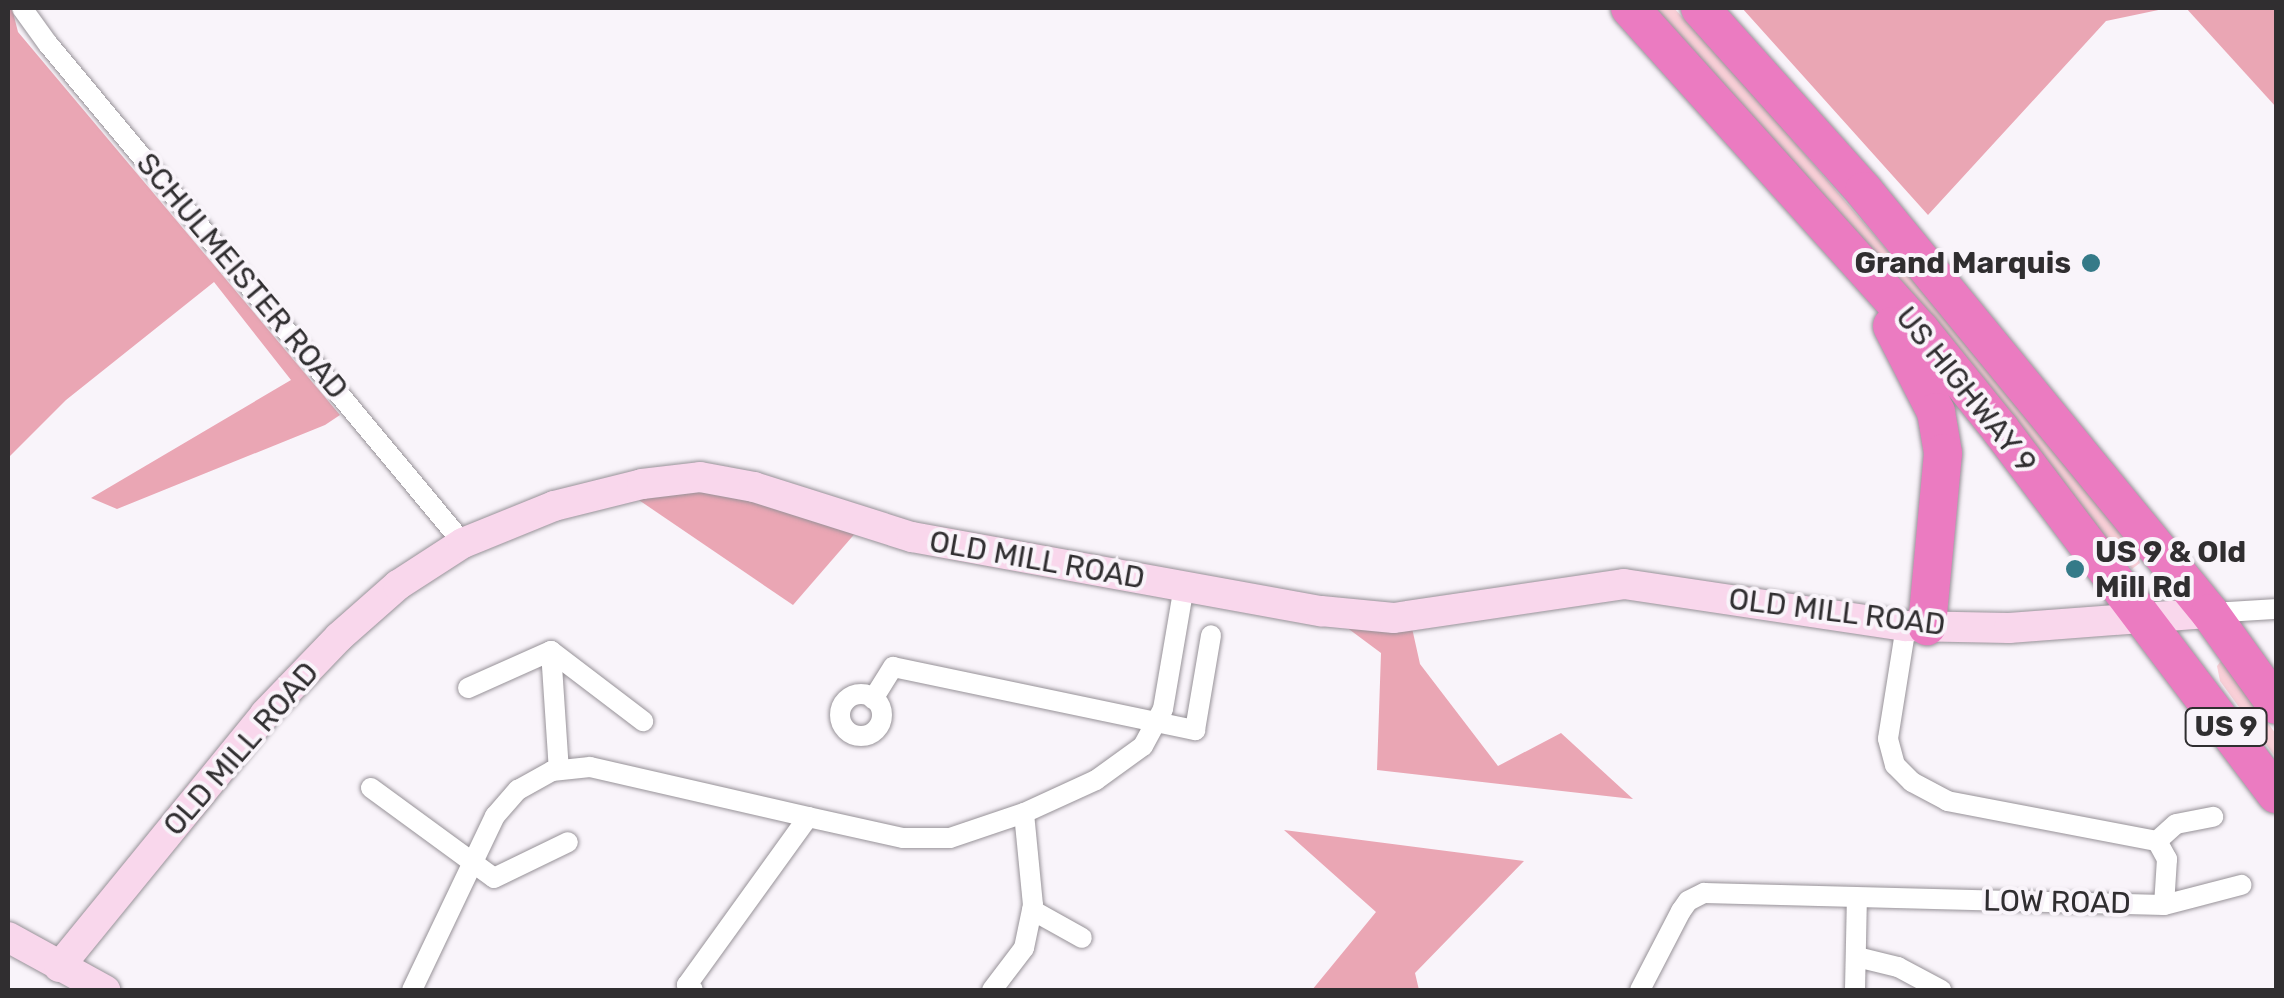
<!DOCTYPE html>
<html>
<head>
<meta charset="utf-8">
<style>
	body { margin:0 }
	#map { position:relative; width:2284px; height:998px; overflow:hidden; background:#f9f4fa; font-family:Rubik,sans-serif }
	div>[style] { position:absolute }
	.green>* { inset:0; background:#f9cfd7 }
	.forest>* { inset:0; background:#eaa6b4 }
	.roads { filter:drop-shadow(0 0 2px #979298) drop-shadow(0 0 2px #979298) }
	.street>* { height:20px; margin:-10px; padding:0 10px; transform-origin:10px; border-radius:10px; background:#fff }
	.street>.ring { margin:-10px; padding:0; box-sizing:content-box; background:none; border:20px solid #fff; border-radius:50% }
	.secondary>* { height:30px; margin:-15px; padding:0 15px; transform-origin:15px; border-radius:15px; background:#f9d7ec }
	.highway>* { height:38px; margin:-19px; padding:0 19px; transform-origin:19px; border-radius:19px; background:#eb7bc1 }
	.dots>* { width:28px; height:28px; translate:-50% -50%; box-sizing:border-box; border:5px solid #f9f4fa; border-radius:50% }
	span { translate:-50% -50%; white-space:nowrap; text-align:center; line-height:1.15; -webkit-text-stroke:8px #f9f4fa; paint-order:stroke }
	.shield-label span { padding:2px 8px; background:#f9f4fa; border:2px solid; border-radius:8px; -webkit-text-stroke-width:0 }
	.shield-label { font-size:28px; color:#302e30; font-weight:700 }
	.poi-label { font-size:30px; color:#302e30; font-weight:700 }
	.right { translate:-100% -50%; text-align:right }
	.left { translate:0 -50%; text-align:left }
	.street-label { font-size:30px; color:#302e30 }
	.frame { position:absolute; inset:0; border:10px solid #302e30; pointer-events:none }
</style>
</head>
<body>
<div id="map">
	<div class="green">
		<i style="clip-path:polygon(1655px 8px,1674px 8px,1767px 110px,1965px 341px,2136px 552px,2140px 563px,2132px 569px,1821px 193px)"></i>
		<i style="clip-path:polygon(2221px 661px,2276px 734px,2276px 758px,2220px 681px,2217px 666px)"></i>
	</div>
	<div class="forest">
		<i style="clip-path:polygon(8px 8px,12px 8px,18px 32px,340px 415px,325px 425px,117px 509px,91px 498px,291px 380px,214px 282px,66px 400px,8px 458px)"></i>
		<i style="clip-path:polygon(1742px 8px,2168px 8px,2106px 21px,1928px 215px)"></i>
		<i style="clip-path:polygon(2186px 8px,2276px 8px,2276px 107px)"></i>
		<i style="clip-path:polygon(691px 486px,751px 495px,858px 530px,793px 605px,627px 492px)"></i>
		<i style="clip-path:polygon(1338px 621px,1412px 628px,1420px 664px,1498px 766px,1561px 733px,1633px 799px,1377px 770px,1381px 653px)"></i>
		<i style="clip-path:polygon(1284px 830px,1524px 861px,1415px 973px,1419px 990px,1312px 990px,1376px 912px)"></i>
	</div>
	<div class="roads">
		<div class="street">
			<i style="left:22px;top:8px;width:44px;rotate:54.2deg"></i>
			<i style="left:48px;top:44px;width:649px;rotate:50.25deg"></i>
			<i style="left:2210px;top:613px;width:66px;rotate:-3.5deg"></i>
			<i style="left:1906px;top:626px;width:114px;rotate:99.1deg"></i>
			<i style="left:1888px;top:739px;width:27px;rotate:75deg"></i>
			<i style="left:1895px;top:765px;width:24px;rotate:45deg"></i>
			<i style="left:1912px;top:782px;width:40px;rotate:28deg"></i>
			<i style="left:1947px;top:801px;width:214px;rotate:10.8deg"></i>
			<i style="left:2157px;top:841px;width:21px;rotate:61deg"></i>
			<i style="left:2167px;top:859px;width:46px;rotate:93.7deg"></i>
			<i style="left:551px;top:651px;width:119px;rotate:86.2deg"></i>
			<i style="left:551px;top:651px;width:116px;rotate:37.3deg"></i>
			<i style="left:468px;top:688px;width:91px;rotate:-24deg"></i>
			<i class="ring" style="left:840px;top:694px;width:22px;height:22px"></i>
			<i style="left:873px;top:699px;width:38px;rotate:-58deg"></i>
			<i style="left:893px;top:667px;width:309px;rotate:11.8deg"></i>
			<i style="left:1195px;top:730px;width:96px;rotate:-80.4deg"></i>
			<i style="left:371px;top:788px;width:152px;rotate:36.2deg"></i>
			<i style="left:494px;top:878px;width:82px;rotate:-25.9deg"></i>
			<i style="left:2157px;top:841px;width:25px;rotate:-42deg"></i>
			<i style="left:2176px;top:824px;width:38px;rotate:-11deg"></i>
			<i style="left:1032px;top:910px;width:57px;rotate:29.2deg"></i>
			<i style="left:1857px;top:957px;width:42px;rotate:13.7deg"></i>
			<i style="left:1898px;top:967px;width:49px;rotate:28.1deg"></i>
			<i style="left:412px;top:990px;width:193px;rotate:-64.5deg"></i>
			<i style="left:495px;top:816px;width:35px;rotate:-49deg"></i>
			<i style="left:518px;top:790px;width:39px;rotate:-29deg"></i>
			<i style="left:552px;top:771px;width:38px;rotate:-6deg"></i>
			<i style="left:590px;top:767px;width:224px;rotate:12.9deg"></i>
			<i style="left:693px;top:990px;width:8px;rotate:-140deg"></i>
			<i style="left:687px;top:985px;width:207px;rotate:-54.2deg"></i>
			<i style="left:808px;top:817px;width:97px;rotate:12.5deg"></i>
			<i style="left:903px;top:838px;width:47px"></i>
			<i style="left:950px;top:838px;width:78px;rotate:-18.7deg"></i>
			<i style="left:1024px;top:813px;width:79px;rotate:-24.6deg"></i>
			<i style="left:1096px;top:780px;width:58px;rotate:-35.9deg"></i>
			<i style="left:1143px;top:746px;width:42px;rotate:-61.6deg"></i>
			<i style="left:1163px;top:709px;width:125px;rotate:-80.3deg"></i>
			<i style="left:992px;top:990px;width:53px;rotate:-52.7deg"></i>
			<i style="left:1024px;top:948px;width:44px;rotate:-78.2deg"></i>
			<i style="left:1033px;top:905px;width:92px;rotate:-95.6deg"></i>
			<i style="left:1640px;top:990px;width:89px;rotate:-62.6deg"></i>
			<i style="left:1681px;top:911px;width:12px;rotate:-55deg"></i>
			<i style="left:1688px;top:901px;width:18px;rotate:-27deg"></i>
			<i style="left:1704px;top:893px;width:460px;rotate:1.5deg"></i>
			<i style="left:2164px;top:905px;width:80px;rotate:-14.6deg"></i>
			<i style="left:1855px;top:990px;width:92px;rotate:-88.8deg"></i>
		</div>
		<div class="secondary">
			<i style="left:8px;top:937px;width:111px;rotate:28.7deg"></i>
			<i style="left:59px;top:967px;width:326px;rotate:-50.8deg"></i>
			<i style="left:265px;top:714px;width:107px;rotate:-46.1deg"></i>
			<i style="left:339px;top:637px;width:79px;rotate:-41.4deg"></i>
			<i style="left:398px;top:585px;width:77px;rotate:-32.9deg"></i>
			<i style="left:463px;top:543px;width:98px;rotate:-22.1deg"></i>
			<i style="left:554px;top:506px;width:91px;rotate:-14deg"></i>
			<i style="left:642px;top:484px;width:58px;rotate:-6.9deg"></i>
			<i style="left:700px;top:477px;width:55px;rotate:10.5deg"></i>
			<i style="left:754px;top:487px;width:166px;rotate:17.6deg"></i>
			<i style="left:912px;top:537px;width:416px;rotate:10.3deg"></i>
			<i style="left:1321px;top:611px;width:73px;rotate:5.5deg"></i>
			<i style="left:1394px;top:618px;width:232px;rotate:-8.4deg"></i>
			<i style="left:1624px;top:584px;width:285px;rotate:8.5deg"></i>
			<i style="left:1906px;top:626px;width:103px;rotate:1.1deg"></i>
			<i style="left:2009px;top:628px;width:202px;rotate:-4.3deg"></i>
		</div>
		<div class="highway">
			<i style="left:1630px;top:8px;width:435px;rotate:48deg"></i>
			<i style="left:1921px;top:331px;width:126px;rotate:51.1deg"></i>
			<i style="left:2000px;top:429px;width:458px;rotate:52.9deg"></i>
			<i style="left:1700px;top:8px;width:246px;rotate:48.1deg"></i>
			<i style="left:1864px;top:191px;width:546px;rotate:50.65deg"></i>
			<i style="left:2210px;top:613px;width:113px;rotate:54.3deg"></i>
			<i style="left:1892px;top:326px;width:97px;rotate:62.9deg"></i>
			<i style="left:1936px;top:412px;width:42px;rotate:80.3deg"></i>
			<i style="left:1943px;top:453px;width:174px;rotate:95.3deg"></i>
		</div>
	</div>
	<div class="dots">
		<i style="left:2091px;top:263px;background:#357a88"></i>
		<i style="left:2075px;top:569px;background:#357a88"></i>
	</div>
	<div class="shield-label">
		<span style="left:2226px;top:727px">US 9</span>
	</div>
	<div class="poi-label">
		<span class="right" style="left:2071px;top:263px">Grand Marquis</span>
		<span class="left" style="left:2095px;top:569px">US 9 &amp; Old<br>Mill Rd</span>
	</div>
	<div class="street-label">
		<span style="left:242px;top:276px;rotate:50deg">SCHULMEISTER ROAD</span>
		<span style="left:1966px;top:390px;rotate:51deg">US HIGHWAY 9</span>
		<span style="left:1037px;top:560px;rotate:10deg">OLD MILL ROAD</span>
		<span style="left:1837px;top:612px;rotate:7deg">OLD MILL ROAD</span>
		<span style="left:241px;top:749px;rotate:-49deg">OLD MILL ROAD</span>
		<span style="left:2057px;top:902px;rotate:1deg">LOW ROAD</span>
	</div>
	<div class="frame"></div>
</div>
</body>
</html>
